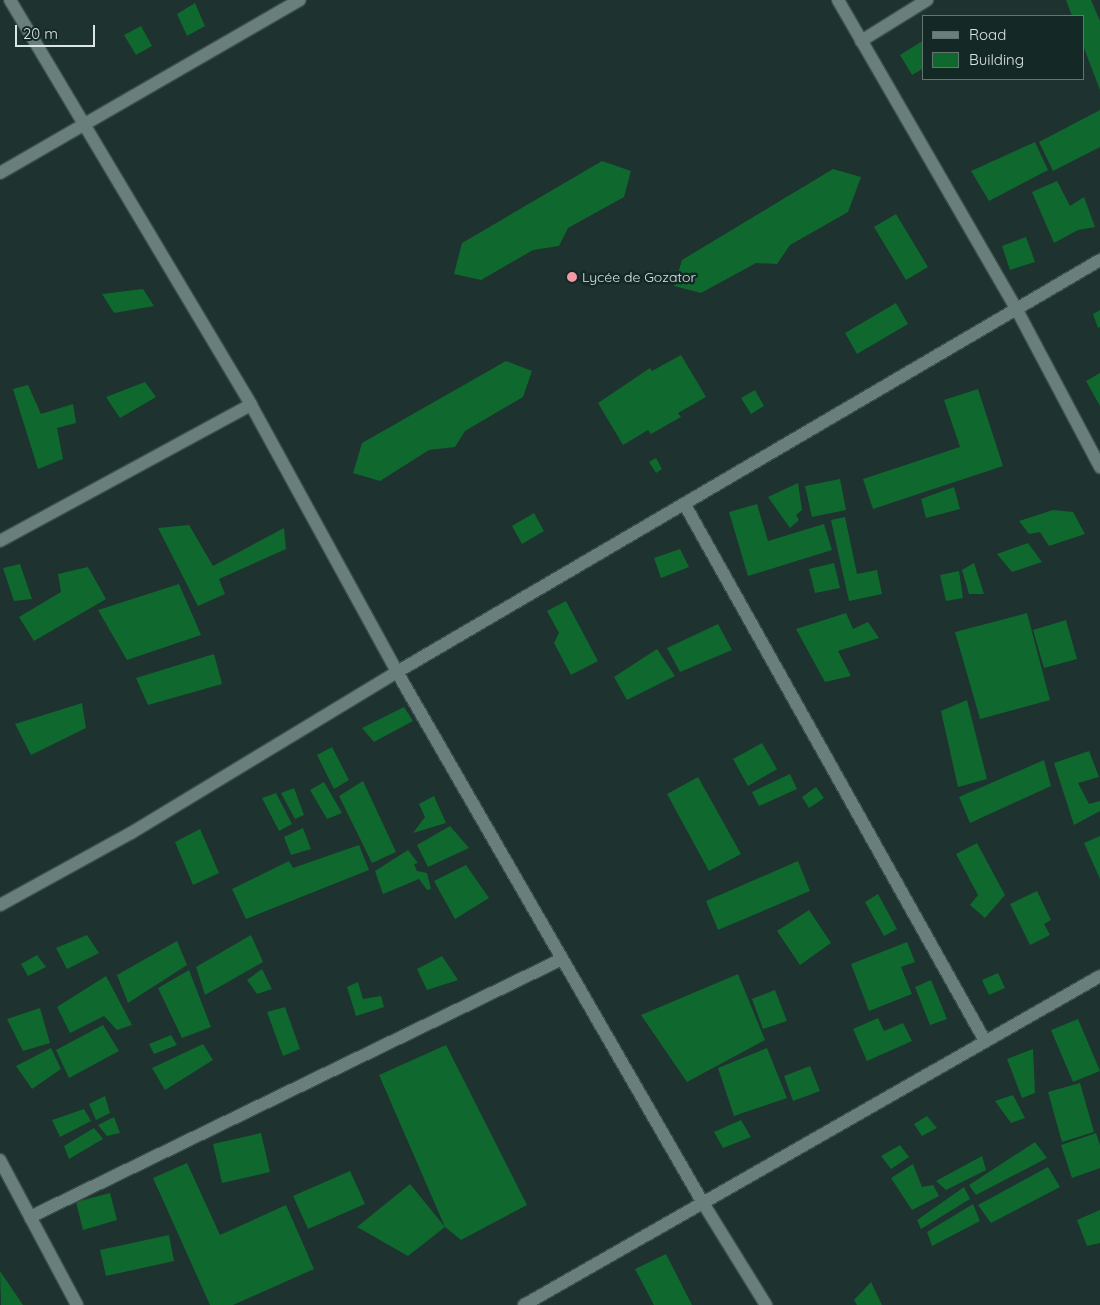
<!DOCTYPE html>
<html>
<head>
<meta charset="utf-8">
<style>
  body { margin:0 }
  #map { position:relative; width:1100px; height:1305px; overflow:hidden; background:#1e322f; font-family:Quicksand,sans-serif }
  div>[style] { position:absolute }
  .building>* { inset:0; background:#0f682e }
  .roads { filter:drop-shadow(1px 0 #3d4f4c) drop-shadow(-1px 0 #3d4f4c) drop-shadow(0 1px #3d4f4c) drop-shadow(0 -1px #3d4f4c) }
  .minor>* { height:12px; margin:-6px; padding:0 6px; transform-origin:6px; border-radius:6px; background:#697f7b }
  .dots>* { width:14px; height:14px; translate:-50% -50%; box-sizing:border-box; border:2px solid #142825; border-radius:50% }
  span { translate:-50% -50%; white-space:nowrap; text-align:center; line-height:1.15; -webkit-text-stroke:5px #142825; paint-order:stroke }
  .poi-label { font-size:14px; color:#dae6e3 }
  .left { translate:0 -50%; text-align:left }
  .legend { position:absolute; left:922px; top:15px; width:162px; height:65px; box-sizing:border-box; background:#142825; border:1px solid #637471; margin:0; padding:6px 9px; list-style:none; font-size:15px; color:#dae6e3 }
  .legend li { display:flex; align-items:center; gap:10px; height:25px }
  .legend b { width:25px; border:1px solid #637471 }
  .scale { position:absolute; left:15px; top:25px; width:80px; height:22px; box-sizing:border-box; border:2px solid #dae6e3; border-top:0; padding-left:6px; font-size:15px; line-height:18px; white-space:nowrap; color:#dae6e3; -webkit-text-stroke:4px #142825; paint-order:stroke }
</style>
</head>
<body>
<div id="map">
  <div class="building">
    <i style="clip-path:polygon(1066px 0,1091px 0,1100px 21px,1100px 90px,1084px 48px,1084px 16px,1072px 16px)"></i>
    <i style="clip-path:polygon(195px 3px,205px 26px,187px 36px,177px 14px)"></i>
    <i style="clip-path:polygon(141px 26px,152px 46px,136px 55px,124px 35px)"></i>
    <i style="clip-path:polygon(924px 40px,924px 68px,912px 75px,900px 55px)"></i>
    <i style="clip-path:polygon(1100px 110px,1100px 147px,1053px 171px,1039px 142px)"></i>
    <i style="clip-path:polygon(1035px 142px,1048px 170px,989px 201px,971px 171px)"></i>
    <i style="clip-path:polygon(602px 161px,631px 171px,624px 197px,568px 228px,559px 246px,533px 250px,481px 280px,454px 274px,462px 243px)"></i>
    <i style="clip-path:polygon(833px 169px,861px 177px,848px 212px,790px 245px,777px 264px,756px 263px,701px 293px,674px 286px,682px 260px)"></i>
    <i style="clip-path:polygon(1057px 181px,1070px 206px,1084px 197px,1095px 227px,1078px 230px,1054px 243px,1032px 192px)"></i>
    <i style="clip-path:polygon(896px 214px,928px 267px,906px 280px,874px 227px)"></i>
    <i style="clip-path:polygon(1026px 237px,1035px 262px,1010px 270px,1002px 246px)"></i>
    <i style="clip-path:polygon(143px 289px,154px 306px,114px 313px,102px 294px)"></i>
    <i style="clip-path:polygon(896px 303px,908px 324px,857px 354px,845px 333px)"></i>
    <i style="clip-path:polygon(1100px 310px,1100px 327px,1098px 328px,1093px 314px)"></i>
    <i style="clip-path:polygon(681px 355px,706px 397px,678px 413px,681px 417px,651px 434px,648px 430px,623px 445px,598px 403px,650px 368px,652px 371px)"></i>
    <i style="clip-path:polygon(506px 361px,532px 371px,523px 397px,465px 431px,455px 447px,429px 450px,380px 481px,353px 473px,362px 443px)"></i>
    <i style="clip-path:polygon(1100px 373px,1100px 406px,1086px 381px)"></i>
    <i style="clip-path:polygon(145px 382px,156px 397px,120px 418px,106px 397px)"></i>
    <i style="clip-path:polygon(28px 385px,41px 414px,73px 404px,76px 423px,57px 428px,63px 459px,38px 469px,13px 389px)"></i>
    <i style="clip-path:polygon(978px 389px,1003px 466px,873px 509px,863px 479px,960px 447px,944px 400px)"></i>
    <i style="clip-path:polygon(755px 390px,764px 406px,751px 414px,741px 398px)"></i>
    <i style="clip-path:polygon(656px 458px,662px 469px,656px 473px,649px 462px)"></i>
    <i style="clip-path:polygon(840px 479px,846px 510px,812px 517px,805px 486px)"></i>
    <i style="clip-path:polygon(798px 483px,802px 510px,796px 515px,799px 520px,790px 528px,768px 497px)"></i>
    <i style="clip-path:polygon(954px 487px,960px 509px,926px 518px,921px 499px)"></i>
    <i style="clip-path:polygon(757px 504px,768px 541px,824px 524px,832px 550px,748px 576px,729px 512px)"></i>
    <i style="clip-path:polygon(1053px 510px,1073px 512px,1085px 534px,1049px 546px,1040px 532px,1029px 534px,1019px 521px)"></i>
    <i style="clip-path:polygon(534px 513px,544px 531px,522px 544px,512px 526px)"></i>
    <i style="clip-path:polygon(845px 517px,857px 574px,877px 570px,882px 594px,849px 601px,831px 520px)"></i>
    <i style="clip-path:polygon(189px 525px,213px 566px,284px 528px,286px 549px,219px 579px,225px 594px,198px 606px,158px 528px)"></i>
    <i style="clip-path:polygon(1028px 543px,1042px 562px,1012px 572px,997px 554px)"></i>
    <i style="clip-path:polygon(680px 549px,689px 567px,661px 578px,654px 558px)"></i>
    <i style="clip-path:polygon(834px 563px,840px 588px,815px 593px,809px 569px)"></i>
    <i style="clip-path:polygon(974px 563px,984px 594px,969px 594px,962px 570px)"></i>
    <i style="clip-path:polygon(20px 564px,32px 599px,14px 601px,3px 568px)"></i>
    <i style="clip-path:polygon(88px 567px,106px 599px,34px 641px,19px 617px,61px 592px,58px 574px)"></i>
    <i style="clip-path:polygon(959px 571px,963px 598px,946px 601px,940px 575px)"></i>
    <i style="clip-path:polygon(179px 584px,201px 635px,127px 660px,98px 610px)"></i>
    <i style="clip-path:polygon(566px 601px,598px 661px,571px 675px,554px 643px,559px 633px,547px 611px)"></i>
    <i style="clip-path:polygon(846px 613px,853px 629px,868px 622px,879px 638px,838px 651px,851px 676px,825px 682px,796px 629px)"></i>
    <i style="clip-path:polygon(1027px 613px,1050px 700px,980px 719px,955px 632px)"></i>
    <i style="clip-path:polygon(1066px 620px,1077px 659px,1044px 668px,1033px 630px)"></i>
    <i style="clip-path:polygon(718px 624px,732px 650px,680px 672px,667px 648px)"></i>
    <i style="clip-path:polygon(657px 649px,675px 676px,627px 700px,614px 677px)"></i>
    <i style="clip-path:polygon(214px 654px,222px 684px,148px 705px,136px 678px)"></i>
    <i style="clip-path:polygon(967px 700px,987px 779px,958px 787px,941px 711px)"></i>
    <i style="clip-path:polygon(82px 703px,86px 728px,31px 755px,15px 724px)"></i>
    <i style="clip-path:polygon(404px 707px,413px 721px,374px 742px,362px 728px)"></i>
    <i style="clip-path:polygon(762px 743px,777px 769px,748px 786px,733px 759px)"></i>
    <i style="clip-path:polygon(332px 747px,349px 780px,334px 789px,317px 755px)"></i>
    <i style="clip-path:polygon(1089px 751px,1099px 777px,1078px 783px,1089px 804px,1100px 801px,1100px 811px,1074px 825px,1054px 763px)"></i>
    <i style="clip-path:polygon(1044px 760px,1051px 786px,970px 823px,959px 797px)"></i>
    <i style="clip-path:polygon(790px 774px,797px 789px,759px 806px,752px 792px)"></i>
    <i style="clip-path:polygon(698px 777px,741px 854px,709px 871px,667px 794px)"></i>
    <i style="clip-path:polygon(363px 781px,396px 852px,372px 863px,339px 796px)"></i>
    <i style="clip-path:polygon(324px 782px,342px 813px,327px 819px,310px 790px)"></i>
    <i style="clip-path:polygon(816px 787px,824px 798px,809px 808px,802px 797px)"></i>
    <i style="clip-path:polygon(294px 788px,304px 815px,295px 819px,281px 793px)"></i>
    <i style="clip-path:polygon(276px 793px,292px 824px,279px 831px,262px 798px)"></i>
    <i style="clip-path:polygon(434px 796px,446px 823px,413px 833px,425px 817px,419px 804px)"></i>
    <i style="clip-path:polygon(450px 826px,469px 848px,428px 867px,417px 845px)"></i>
    <i style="clip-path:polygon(303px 828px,311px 849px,291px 855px,284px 837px)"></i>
    <i style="clip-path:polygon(200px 829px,219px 873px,193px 885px,175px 842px)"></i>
    <i style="clip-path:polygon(1100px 836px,1100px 879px,1084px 843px)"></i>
    <i style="clip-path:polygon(977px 843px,1005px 895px,985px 918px,970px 905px,978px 895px,956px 854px)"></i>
    <i style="clip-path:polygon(359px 845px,369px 870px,246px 919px,232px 889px,289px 861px,293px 868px)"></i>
    <i style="clip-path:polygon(408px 850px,418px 863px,414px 864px,417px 871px,427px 873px,431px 889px,427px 890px,419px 879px,383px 894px,375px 871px)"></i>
    <i style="clip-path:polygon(798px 861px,810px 891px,718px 930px,706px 901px)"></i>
    <i style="clip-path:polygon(466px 865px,489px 898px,455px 919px,434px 881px)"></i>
    <i style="clip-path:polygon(1037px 891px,1051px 920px,1044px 924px,1050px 935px,1030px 945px,1010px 904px)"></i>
    <i style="clip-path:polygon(878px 894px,897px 929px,884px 936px,865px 902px)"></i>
    <i style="clip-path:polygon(809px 910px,831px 943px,800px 965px,777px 931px)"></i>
    <i style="clip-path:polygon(87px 935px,99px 953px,67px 969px,56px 948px)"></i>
    <i style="clip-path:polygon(251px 935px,263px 962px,205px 995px,196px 967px)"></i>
    <i style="clip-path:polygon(177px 941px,187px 965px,128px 1003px,117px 975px)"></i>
    <i style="clip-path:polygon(907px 942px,915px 962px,901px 967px,912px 994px,869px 1011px,851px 964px)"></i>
    <i style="clip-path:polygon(37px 955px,46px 967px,28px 976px,21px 964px)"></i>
    <i style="clip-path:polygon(442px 956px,458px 980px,427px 990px,417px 969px)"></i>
    <i style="clip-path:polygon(262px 969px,272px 989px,257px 994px,247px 980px)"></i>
    <i style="clip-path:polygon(189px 970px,211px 1027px,182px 1038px,158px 988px)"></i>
    <i style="clip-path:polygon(998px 973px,1005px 988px,989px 995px,982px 980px)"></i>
    <i style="clip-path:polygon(738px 974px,765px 1040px,687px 1082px,641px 1015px)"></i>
    <i style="clip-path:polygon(106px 976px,132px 1025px,117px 1030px,104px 1016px,70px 1033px,57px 1007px)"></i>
    <i style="clip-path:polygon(931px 980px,947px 1019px,930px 1025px,915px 987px)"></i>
    <i style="clip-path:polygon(358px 982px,363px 999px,381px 996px,384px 1007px,356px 1016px,347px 987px)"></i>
    <i style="clip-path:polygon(775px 990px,787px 1021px,763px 1029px,752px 999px)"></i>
    <i style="clip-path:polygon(285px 1007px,300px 1049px,283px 1056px,267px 1012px)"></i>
    <i style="clip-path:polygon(40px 1008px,50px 1043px,23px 1051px,7px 1019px)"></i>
    <i style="clip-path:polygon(878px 1018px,884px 1031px,903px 1023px,912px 1041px,867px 1061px,853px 1029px)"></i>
    <i style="clip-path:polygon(1078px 1019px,1100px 1071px,1073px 1082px,1051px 1030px)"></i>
    <i style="clip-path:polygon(103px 1025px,119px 1051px,69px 1078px,56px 1050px)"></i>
    <i style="clip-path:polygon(171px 1035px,177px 1045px,154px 1054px,149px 1044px)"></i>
    <i style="clip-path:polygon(203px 1044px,213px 1060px,165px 1090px,152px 1068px)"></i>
    <i style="clip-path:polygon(446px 1045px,527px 1205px,461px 1240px,445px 1227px,379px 1075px)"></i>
    <i style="clip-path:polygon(51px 1048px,61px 1069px,32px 1089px,16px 1066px)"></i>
    <i style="clip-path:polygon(767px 1048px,787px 1098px,734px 1116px,718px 1068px)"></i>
    <i style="clip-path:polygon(1033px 1049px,1035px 1093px,1022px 1098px,1007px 1059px)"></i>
    <i style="clip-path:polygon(810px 1066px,820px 1091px,793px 1101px,784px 1076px)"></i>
    <i style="clip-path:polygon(1080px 1083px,1094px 1132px,1062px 1142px,1048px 1092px)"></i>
    <i style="clip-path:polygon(1013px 1095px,1025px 1118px,1011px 1123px,995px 1101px)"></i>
    <i style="clip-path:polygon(105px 1096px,110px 1113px,96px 1120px,89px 1104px)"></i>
    <i style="clip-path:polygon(84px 1109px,91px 1121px,60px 1137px,52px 1120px)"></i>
    <i style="clip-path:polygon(927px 1116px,937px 1128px,922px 1136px,914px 1124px)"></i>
    <i style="clip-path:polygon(114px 1117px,120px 1133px,107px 1136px,98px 1125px)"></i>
    <i style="clip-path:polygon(741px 1120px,751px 1137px,723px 1148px,714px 1132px)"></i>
    <i style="clip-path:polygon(94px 1128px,103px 1139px,69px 1159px,64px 1146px)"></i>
    <i style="clip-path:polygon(261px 1133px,270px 1172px,222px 1183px,213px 1144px)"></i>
    <i style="clip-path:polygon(1096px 1133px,1100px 1145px,1100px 1168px,1072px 1178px,1061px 1145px)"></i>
    <i style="clip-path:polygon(1035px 1142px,1047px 1158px,976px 1195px,969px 1185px)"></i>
    <i style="clip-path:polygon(900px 1145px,909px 1157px,891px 1169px,881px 1156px)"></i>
    <i style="clip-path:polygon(982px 1156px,986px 1170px,946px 1190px,936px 1181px)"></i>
    <i style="clip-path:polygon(187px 1163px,220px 1235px,286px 1205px,314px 1269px,233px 1305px,210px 1305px,153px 1178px)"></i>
    <i style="clip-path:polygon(913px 1164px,922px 1187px,933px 1185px,939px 1196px,912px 1210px,891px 1178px)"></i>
    <i style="clip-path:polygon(1048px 1167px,1060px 1187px,991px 1223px,978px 1205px)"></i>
    <i style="clip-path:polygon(350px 1171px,365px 1204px,308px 1229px,293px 1196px)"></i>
    <i style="clip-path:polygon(410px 1184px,445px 1227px,408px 1256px,357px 1227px)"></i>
    <i style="clip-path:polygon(964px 1187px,970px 1199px,921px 1229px,917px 1220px)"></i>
    <i style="clip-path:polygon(110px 1193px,117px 1220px,83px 1230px,76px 1202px)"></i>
    <i style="clip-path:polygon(973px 1204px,980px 1221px,932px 1246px,927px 1232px)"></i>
    <i style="clip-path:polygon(1100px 1210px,1100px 1243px,1087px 1246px,1077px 1220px)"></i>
    <i style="clip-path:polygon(169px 1235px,174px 1261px,106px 1276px,100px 1250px)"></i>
    <i style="clip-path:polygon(666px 1254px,692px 1305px,654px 1305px,635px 1269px)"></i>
    <i style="clip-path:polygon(0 1271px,23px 1305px,1px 1305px)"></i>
    <i style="clip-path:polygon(871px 1282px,882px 1305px,857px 1305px,854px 1300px)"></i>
  </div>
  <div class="roads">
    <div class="minor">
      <i style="left:10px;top:0;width:471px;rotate:59.2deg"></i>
      <i style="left:251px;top:405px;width:304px;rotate:61.3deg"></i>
      <i style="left:397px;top:672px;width:613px;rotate:60.05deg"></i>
      <i style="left:703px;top:1203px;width:120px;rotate:58.3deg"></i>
      <i style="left:838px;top:0;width:358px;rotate:60deg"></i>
      <i style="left:1017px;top:310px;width:178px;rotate:62.1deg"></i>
      <i style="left:861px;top:41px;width:78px;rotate:-31.8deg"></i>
      <i style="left:0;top:173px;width:346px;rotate:-30deg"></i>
      <i style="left:685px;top:505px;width:614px;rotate:60.76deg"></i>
      <i style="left:0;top:541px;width:285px;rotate:-28.5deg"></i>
      <i style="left:0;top:905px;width:149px;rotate:-28.8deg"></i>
      <i style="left:131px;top:833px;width:311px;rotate:-31.2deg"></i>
      <i style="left:397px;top:672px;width:815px;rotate:-30.37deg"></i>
      <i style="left:0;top:1160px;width:164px;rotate:62deg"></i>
      <i style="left:30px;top:1217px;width:591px;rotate:-25.87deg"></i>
      <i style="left:524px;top:1305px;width:663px;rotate:-29.73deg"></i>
    </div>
  </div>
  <div class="dots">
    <i style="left:572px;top:277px;background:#f49aa5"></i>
  </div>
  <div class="poi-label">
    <span class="left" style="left:582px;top:277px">Lycée de Gozator</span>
  </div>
  <ul class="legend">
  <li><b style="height:6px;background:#697f7b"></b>Road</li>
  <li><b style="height:14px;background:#0f682e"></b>Building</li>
  </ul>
  <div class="scale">20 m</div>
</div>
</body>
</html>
